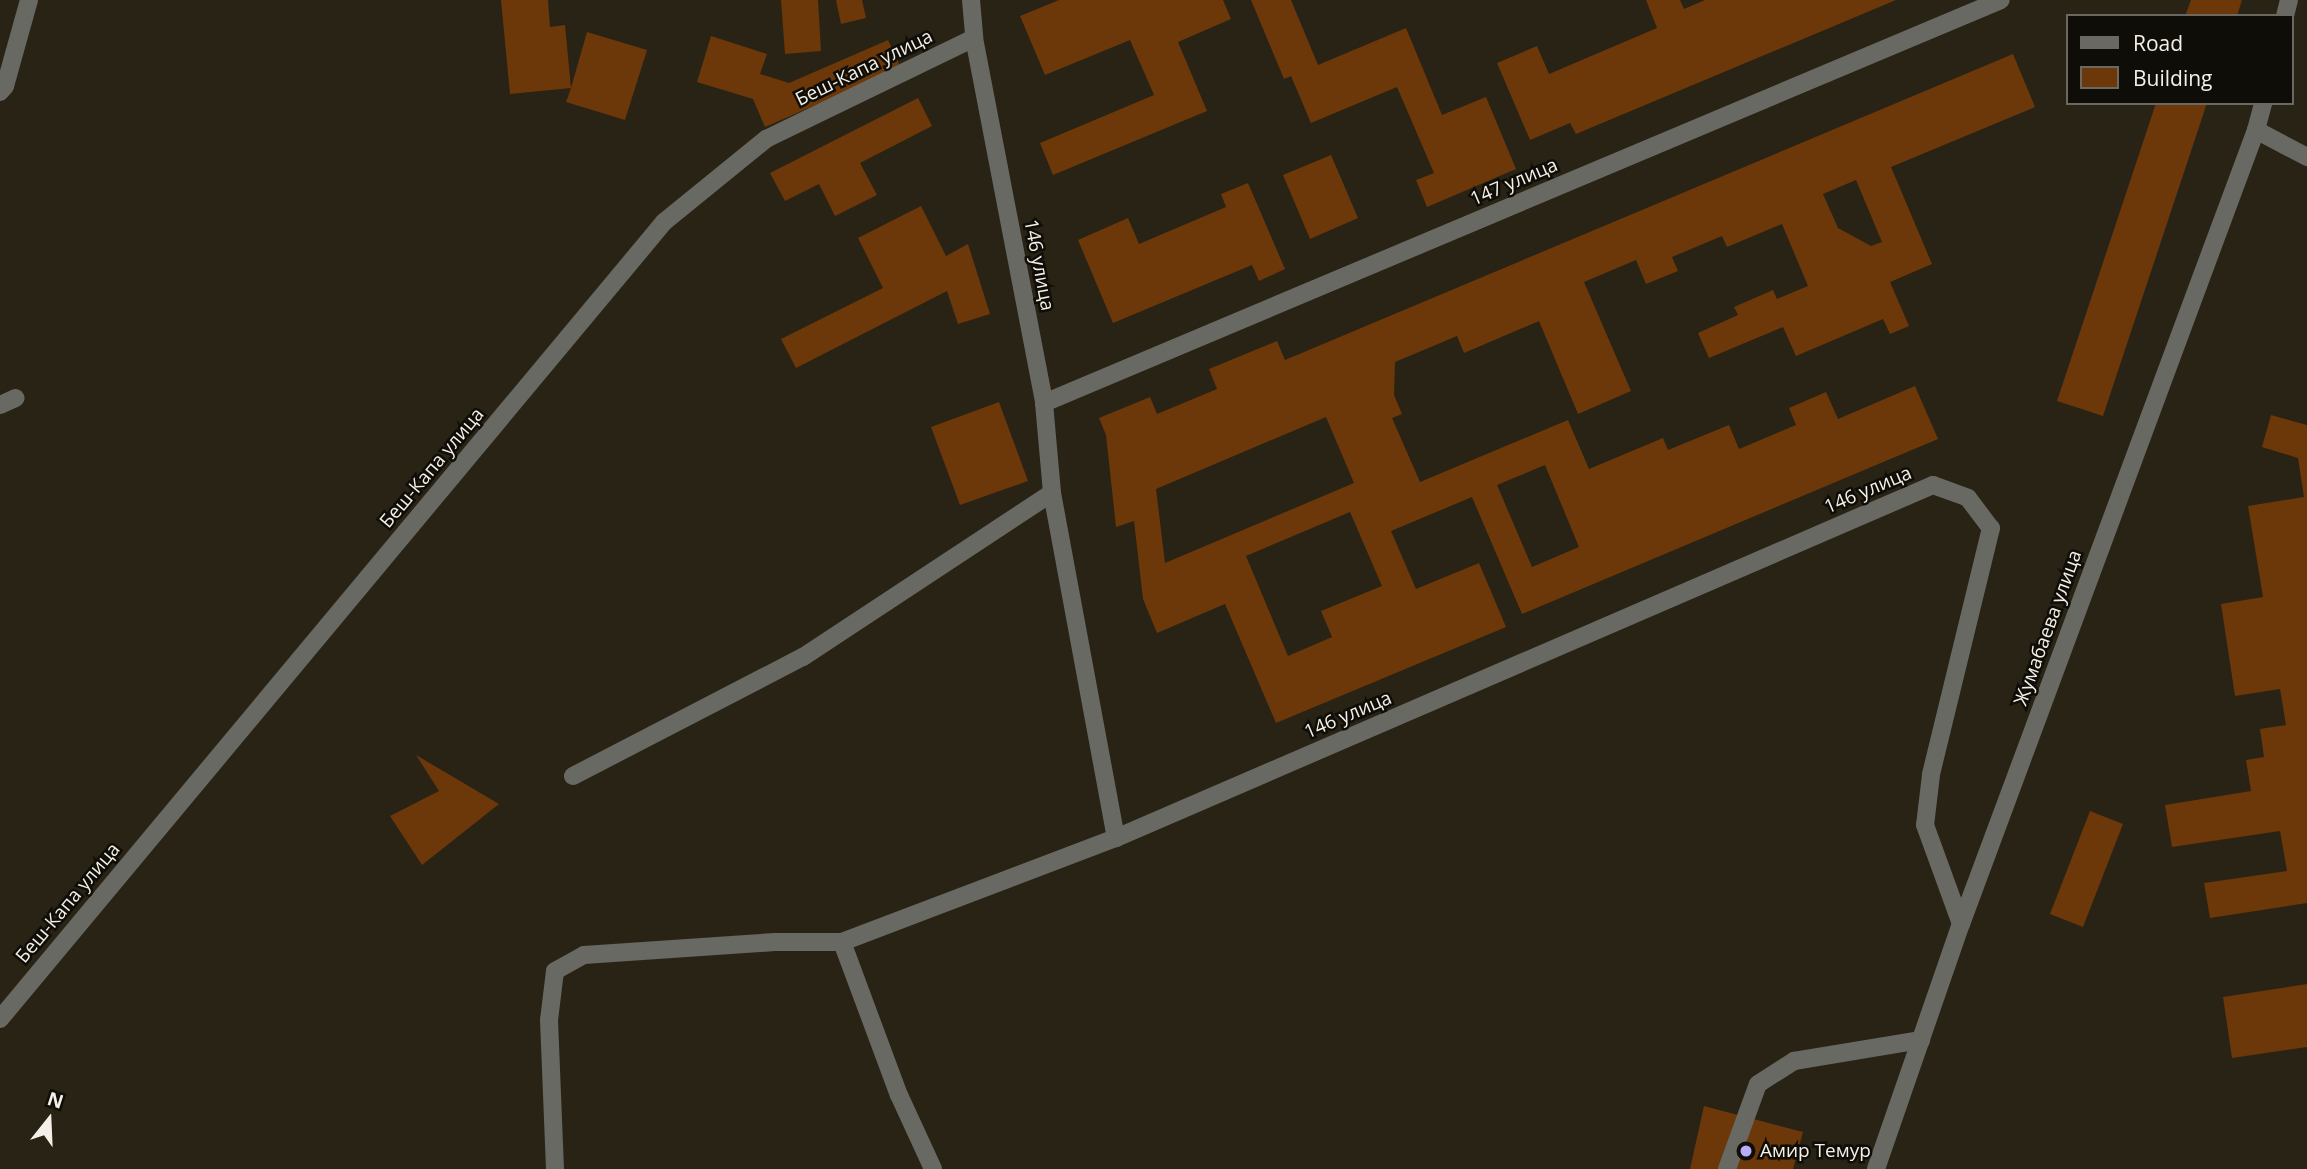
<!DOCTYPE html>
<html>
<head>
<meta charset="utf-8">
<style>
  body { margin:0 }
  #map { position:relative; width:2307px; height:1169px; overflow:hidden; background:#292315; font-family:"Open Sans",sans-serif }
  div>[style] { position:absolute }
  .building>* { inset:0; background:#6c3709 }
  .service>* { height:18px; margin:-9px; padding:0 9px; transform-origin:9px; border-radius:9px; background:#686962 }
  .minor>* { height:18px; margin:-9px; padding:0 9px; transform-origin:9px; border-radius:9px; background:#686962 }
  .tertiary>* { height:18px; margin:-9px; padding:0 9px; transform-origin:9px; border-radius:9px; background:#686962 }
  .dots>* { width:19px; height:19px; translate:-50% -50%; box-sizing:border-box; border:4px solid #0f0d07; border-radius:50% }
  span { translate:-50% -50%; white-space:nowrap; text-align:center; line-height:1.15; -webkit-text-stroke:5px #0f0d07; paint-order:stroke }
  .street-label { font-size:19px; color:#f4f0e7 }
  .poi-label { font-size:19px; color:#f4f0e7 }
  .left { translate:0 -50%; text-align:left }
  .legend { position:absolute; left:2066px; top:14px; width:228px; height:91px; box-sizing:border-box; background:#0f0d07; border:2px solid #6b6861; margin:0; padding:9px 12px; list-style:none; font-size:21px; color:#f4f0e7 }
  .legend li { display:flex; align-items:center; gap:14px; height:35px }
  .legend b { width:35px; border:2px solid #6b6861 }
  .north { position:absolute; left:14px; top:1085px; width:70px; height:70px; -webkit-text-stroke:5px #0f0d07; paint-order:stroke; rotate:18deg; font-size:19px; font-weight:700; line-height:28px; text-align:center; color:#f4f0e7 }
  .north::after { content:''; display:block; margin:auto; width:24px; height:32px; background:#f4f0e7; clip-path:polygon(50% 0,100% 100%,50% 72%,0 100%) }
</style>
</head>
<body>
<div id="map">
  <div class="building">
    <i style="clip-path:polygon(501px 0,548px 0,550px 27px,565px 25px,571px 88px,587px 32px,647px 50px,625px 120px,566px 102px,571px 88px,510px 94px)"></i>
    <i style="clip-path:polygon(781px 0,818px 0,821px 51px,785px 54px)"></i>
    <i style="clip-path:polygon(836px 0,862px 0,866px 18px,841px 24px)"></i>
    <i style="clip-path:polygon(1059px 0,1223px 0,1231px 19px,1178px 42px,1207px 111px,1053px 175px,1040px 143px,1154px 95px,1130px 40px,1045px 75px,1020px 16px)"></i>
    <i style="clip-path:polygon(1251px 0,1291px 0,1318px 65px,1406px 28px,1442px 115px,1486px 97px,1516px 169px,1427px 207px,1416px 180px,1434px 173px,1397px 87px,1311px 123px,1291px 76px,1284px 79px)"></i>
    <i style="clip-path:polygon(1646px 0,1680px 0,1684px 9px,1705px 0,1896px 0,1576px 134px,1570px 123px,1530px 140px,1497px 63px,1537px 46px,1549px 74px,1657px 28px)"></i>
    <i style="clip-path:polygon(2191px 0,2242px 0,2237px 16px,2185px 16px)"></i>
    <i style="clip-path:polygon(711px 36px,767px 54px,760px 74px,789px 83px,888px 40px,901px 68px,765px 127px,753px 99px,697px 82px)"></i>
    <i style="clip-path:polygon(evenodd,2013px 54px,2035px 107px,1891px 167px,1932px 264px,1890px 282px,1909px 326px,1890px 334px,1883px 319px,1796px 356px,1783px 327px,1709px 358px,1698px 333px,1738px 315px,1734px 307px,1773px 290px,1777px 299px,1808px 286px,1782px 224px,1727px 247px,1722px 236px,1672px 257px,1678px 271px,1646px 284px,1636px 260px,1584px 282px,1631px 391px,1578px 414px,1539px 321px,1464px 353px,1457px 336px,1395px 362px,1394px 395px,1402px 414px,1392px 418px,1420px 482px,1568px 420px,1589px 469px,1663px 438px,1668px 450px,1729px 425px,1739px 449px,1796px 425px,1789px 408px,1826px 392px,1838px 419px,1915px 386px,1938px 439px,1522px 614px,1472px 497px,1391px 531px,1416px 589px,1479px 563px,1506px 627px,1276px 723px,1225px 604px,1157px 633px,1143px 599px,1134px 521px,1116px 527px,1106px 435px,1099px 418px,1150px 397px,1157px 414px,1217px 389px,1209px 369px,1277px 341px,1285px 360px,2013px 54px,1856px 180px,1882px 242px,1871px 246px,1838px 228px,1823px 194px,1856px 180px,2013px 54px,1326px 417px,1354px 483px,1165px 563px,1156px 489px,1326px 417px,2013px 54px,1545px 465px,1579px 547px,1532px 567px,1497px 485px,1545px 465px,2013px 54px,1350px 512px,1382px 586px,1321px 611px,1332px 637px,1288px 656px,1246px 556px,1350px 512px)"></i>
    <i style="clip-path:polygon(918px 98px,932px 126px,860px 163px,877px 195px,835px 216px,819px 184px,785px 201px,770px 173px)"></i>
    <i style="clip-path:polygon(2156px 103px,2207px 103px,2103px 416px,2057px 401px)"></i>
    <i style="clip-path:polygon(1331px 155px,1358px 218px,1310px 239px,1283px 175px)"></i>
    <i style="clip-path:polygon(1248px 183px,1285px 269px,1259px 281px,1252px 265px,1113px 323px,1078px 240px,1128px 218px,1139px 244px,1226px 207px,1221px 194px)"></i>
    <i style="clip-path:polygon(921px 206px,946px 256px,968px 244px,990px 314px,958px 324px,947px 291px,796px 368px,781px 339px,883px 288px,858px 238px)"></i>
    <i style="clip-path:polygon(999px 402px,1028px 481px,960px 505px,931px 427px)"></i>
    <i style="clip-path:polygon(2271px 415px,2307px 425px,2307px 903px,2210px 918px,2204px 883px,2287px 871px,2280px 831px,2172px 847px,2165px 805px,2251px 791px,2246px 760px,2264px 757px,2260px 729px,2286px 725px,2280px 689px,2235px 696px,2221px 604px,2263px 597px,2248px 506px,2304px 497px,2298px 458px,2262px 447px)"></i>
    <i style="clip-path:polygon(416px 755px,499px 804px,422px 865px,390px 816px,439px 791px)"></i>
    <i style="clip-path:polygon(2090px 811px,2123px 824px,2083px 927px,2050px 914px)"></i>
    <i style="clip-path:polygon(2307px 984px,2307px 1047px,2232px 1058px,2223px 997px)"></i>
    <i style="clip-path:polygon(1704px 1106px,1803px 1132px,1793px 1169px,1690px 1169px)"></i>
  </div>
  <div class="service">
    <i style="left:1727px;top:1169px;width:90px;rotate:-70deg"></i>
    <i style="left:1758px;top:1084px;width:43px;rotate:-32.6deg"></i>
    <i style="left:1794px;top:1061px;width:129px;rotate:-9.4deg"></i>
  </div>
  <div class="minor">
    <i style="left:971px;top:0;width:38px;rotate:85deg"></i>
    <i style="left:974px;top:38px;width:372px;rotate:79.1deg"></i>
    <i style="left:1044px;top:403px;width:90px;rotate:84.9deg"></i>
    <i style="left:1052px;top:493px;width:351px;rotate:79.5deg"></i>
    <i style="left:1116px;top:838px;width:890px;rotate:-23.37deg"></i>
    <i style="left:1933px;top:485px;width:37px;rotate:20deg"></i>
    <i style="left:1968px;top:498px;width:38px;rotate:53deg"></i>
    <i style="left:1991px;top:528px;width:254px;rotate:103.7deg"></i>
    <i style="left:1931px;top:775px;width:50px;rotate:96.8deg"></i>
    <i style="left:1925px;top:825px;width:105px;rotate:70deg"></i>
    <i style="left:0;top:92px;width:8px;rotate:-50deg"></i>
    <i style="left:5px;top:86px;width:89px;rotate:-74.4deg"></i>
    <i style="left:2256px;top:130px;width:58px;rotate:27.9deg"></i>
    <i style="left:1044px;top:403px;width:1038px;rotate:-22.84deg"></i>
    <i style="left:0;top:405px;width:17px;rotate:-24deg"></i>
    <i style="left:573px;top:776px;width:259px;rotate:-27.4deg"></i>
    <i style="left:803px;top:657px;width:298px;rotate:-33.4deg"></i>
    <i style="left:842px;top:942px;width:163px;rotate:69.6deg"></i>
    <i style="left:899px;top:1095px;width:81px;rotate:65.3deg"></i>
    <i style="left:0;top:1019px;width:1037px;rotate:-50.2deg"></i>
    <i style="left:664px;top:222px;width:132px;rotate:-39.1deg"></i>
    <i style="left:766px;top:139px;width:231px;rotate:-25.9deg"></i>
    <i style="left:555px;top:1169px;width:149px;rotate:-92.3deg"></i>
    <i style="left:549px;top:1020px;width:49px;rotate:-83deg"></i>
    <i style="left:555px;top:971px;width:33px;rotate:-29deg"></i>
    <i style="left:584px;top:955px;width:191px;rotate:-3.9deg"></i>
    <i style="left:775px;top:942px;width:67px"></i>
    <i style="left:842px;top:942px;width:293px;rotate:-20.8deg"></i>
  </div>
  <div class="tertiary">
    <i style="left:2285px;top:16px;width:16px;rotate:-76deg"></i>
    <i style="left:1876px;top:1169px;width:259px;rotate:-70.9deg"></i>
    <i style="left:1961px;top:924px;width:847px;rotate:-69.62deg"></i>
    <i style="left:2256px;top:130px;width:28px;rotate:-75deg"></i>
  </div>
  <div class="dots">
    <i style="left:1746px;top:1151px;background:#b8abf7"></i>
  </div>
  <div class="street-label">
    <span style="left:864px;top:68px;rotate:-26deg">Беш-Капа улица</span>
    <span style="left:1514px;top:182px;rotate:-23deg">147 улица</span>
    <span style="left:1039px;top:265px;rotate:79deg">146 улица</span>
    <span style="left:432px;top:468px;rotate:-50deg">Беш-Капа улица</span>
    <span style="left:1868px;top:490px;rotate:-23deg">146 улица</span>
    <span style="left:2048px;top:628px;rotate:-70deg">Жумабаева улица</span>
    <span style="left:1348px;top:715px;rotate:-23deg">146 улица</span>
    <span style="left:68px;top:903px;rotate:-50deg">Беш-Капа улица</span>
  </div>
  <div class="poi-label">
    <span class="left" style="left:1760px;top:1151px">Амир Темур</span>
  </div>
  <ul class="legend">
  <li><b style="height:9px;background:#686962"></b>Road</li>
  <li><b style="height:19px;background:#6c3709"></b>Building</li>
  </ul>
  <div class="north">N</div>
</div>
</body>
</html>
